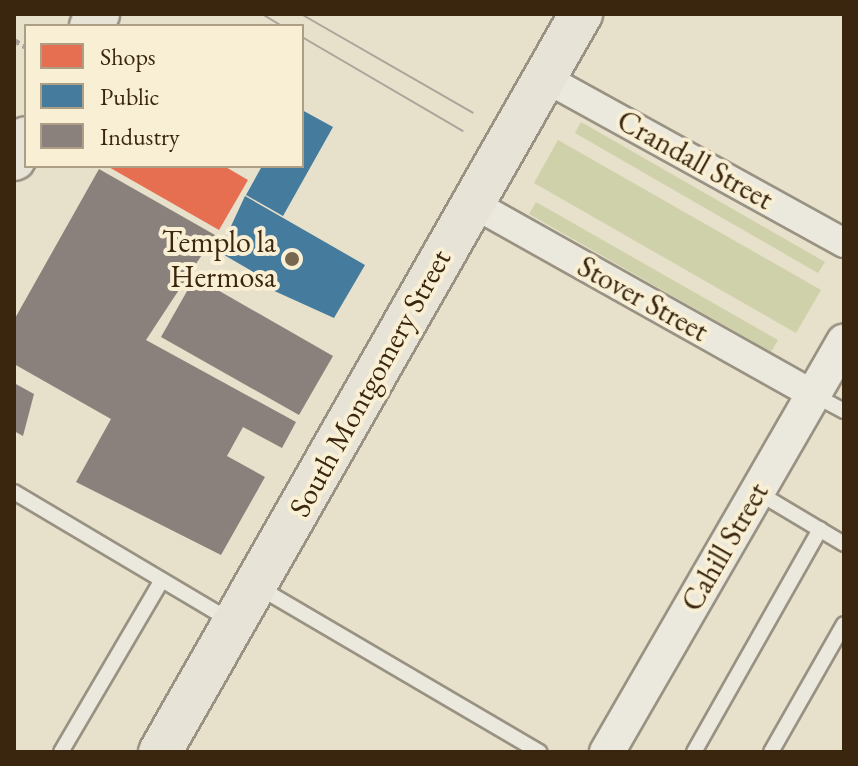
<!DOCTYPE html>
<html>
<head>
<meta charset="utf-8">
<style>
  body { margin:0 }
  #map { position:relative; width:858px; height:766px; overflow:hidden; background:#e7e0ca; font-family:"EB Garamond",serif }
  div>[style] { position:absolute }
  .green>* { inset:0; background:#cfd1aa }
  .shops>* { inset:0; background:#e76f51 }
  .public>* { inset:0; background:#457b9d }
  .industry>* { inset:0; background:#8a817c }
  .path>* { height:5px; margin-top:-2.5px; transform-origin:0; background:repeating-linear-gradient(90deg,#aaa59a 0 6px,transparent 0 10px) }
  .roads { filter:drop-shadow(2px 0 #999283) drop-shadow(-2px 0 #999283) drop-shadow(0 2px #999283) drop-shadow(0 -2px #999283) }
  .service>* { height:14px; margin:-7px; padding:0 7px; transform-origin:7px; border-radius:7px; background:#ebe8dd }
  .minor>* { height:28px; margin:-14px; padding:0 14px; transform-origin:14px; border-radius:14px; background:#ebe8dd }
  .tertiary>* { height:34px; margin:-17px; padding:0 17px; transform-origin:17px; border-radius:17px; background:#ebe8dd }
  .primary>* { height:42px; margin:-21px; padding:0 21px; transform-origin:21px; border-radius:21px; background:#e8e3d7 }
  .tram>* { height:2px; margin:-1px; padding:0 1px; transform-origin:1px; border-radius:1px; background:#aaa59a }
  .dots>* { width:22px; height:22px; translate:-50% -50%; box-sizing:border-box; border:4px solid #f8efd4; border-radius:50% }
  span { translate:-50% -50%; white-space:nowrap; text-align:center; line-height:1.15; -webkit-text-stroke:8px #f8efd4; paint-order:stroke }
  .street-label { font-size:30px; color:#3a260e }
  .poi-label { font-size:30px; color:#3a260e }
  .right { translate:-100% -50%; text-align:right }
  .frame { position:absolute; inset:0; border:16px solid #3a260e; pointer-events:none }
  .legend { position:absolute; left:24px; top:24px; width:280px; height:144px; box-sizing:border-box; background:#f8efd4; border:2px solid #ac9f85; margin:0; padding:10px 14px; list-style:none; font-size:24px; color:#3a260e }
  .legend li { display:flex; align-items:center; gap:16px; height:40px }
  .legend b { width:40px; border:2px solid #ac9f85 }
</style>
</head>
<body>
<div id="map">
  <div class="green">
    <i style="clip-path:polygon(581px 122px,825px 262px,818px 273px,575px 133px)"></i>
    <i style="clip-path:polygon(558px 140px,821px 290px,796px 333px,534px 183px)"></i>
    <i style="clip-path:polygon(536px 202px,778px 340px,771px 352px,529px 214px)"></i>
  </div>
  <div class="shops">
    <i style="clip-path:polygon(107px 166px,224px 166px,248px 180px,219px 230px)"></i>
  </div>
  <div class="public">
    <i style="clip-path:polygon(302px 110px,333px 127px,283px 216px,246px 195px,262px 166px,302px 166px)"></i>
    <i style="clip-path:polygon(245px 196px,365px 265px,334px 318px,259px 284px,250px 270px,219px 252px)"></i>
  </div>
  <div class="industry">
    <i style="clip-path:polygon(99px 169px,215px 235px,146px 340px,296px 422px,282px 448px,243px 427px,227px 456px,265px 477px,221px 555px,76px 482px,111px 419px,14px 364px,14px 320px)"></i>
    <i style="clip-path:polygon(195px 277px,333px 356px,299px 415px,161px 337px)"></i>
    <i style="clip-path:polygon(14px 383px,34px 394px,23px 436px,14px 431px)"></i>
  </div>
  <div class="path">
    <i style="left:14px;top:40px;width:14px;rotate:30deg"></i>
  </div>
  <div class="roads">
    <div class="service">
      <i style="left:814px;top:395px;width:34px;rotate:28deg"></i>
      <i style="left:14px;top:492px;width:252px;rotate:30.7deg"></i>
      <i style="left:757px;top:492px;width:101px;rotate:30.9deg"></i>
      <i style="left:260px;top:588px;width:324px;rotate:30.4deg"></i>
      <i style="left:61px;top:752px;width:199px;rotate:-59.6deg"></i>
      <i style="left:694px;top:752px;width:256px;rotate:-60.5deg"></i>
      <i style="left:771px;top:752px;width:147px;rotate:-60.3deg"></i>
    </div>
    <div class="minor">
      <i style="left:545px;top:78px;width:342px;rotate:28.9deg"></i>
      <i style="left:472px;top:203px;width:392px;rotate:29.3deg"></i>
    </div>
    <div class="tertiary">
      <i style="left:607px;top:752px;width:474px;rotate:-60deg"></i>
    </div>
    <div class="primary">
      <i style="left:91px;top:26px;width:14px;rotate:-60deg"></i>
      <i style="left:14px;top:159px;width:24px;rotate:-60deg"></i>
      <i style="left:160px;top:752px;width:850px;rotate:-60.3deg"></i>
    </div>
  </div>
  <div class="tram">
    <i style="left:262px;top:14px;width:23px;rotate:31deg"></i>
    <i style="left:301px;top:14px;width:198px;rotate:29.9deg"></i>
    <i style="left:302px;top:37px;width:186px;rotate:30.3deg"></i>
  </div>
  <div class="dots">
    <i style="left:292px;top:259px;background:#776750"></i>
  </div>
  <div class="street-label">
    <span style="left:695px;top:160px;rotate:29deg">Crandall Street</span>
    <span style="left:643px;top:299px;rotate:29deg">Stover Street</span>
    <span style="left:370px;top:383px;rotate:-61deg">South Montgomery Street</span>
    <span style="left:725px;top:547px;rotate:-60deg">Cahill Street</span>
  </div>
  <div class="poi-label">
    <span class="right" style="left:276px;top:259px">Templo la<br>Hermosa</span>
  </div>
  <div class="frame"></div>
  <ul class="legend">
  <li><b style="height:22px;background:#e76f51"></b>Shops</li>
  <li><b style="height:22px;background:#457b9d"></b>Public</li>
  <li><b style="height:22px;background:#8a817c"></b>Industry</li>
  </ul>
</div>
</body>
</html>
